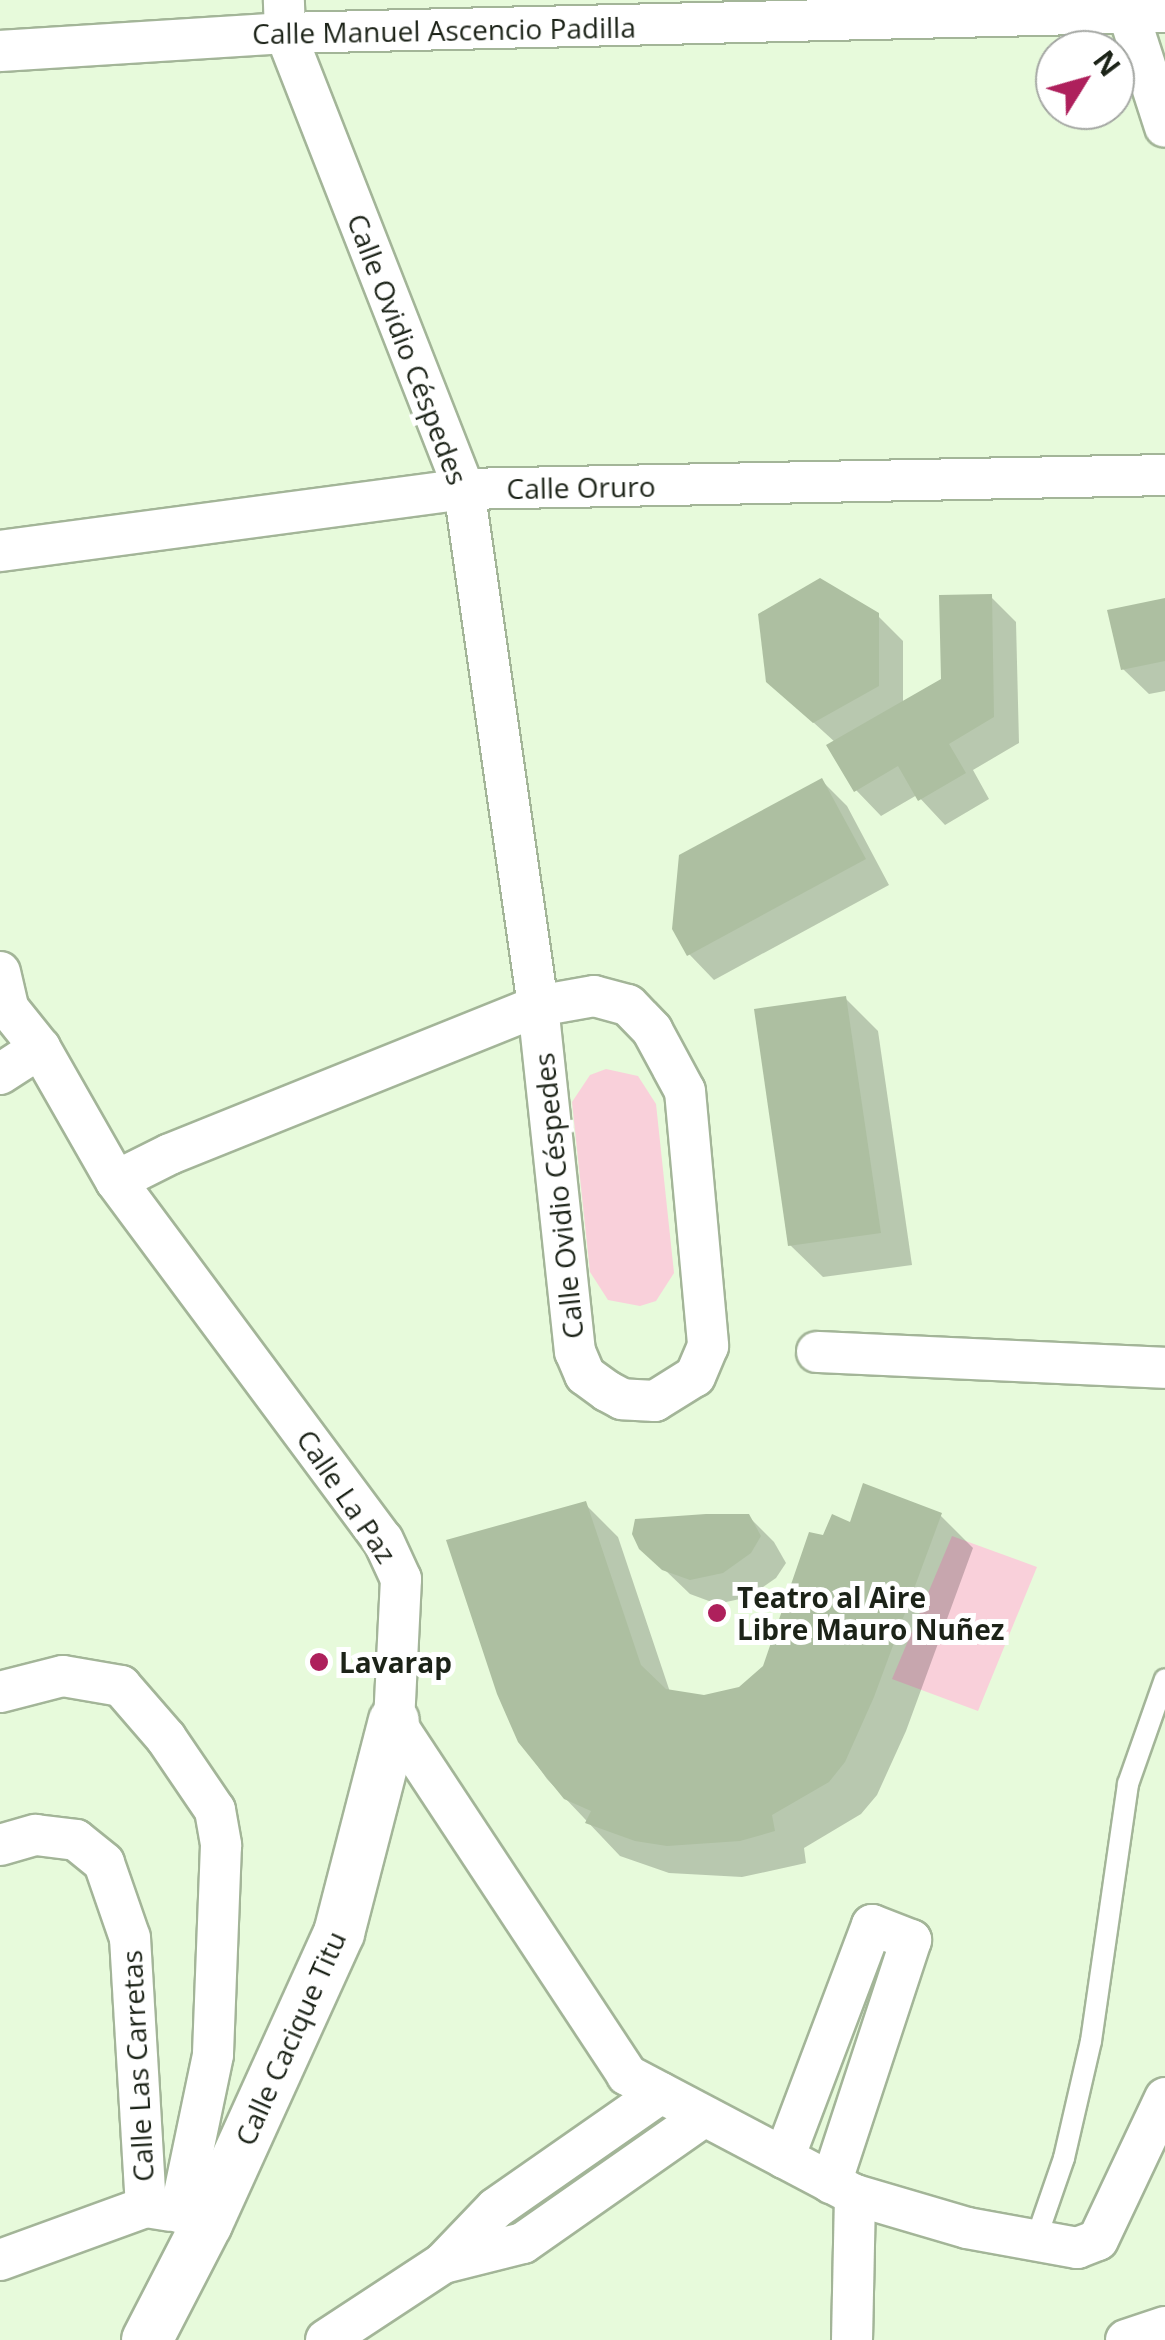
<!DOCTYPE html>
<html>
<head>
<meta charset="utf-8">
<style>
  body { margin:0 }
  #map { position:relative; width:1165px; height:2340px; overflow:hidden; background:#e7fadb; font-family:"Open Sans",sans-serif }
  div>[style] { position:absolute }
  .green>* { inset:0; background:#f9d0da }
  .shadow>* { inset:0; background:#0003 }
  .building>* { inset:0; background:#adbfa1 }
  .roads { filter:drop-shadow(2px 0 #a3b598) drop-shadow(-2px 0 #a3b598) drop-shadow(0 2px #a3b598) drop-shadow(0 -2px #a3b598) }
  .service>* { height:20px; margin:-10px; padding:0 10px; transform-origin:10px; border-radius:10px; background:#fff }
  .minor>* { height:40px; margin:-20px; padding:0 20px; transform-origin:20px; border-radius:20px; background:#fff }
  .tertiary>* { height:50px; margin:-25px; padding:0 25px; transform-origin:25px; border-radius:25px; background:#fff }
  .dots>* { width:28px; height:28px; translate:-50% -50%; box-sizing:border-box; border:5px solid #fff; border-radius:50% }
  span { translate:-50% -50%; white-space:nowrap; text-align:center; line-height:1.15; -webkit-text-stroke:10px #fff; paint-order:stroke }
  .street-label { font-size:28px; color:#1c2318 }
  .poi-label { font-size:28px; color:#1c2318; font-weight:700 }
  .left { translate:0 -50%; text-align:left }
  .north { position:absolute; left:1035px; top:30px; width:100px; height:100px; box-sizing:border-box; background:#fff; border:2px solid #a4a7a3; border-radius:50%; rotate:53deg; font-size:28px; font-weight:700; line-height:40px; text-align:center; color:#1c2318 }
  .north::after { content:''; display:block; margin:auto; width:35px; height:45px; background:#ae205c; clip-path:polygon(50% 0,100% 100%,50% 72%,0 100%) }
</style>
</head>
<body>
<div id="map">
  <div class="green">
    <i style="clip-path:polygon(606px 1069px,638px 1076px,656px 1104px,674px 1273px,656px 1301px,640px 1306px,608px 1300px,590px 1272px,572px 1102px,590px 1075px)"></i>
    <i style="clip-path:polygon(952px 1536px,1037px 1567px,978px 1711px,892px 1679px)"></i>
  </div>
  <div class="shadow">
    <i style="clip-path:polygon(991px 597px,1016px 622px,1019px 743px,973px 770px,989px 799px,945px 825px,917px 795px,881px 816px,856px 790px,836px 743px,768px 681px,877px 615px,903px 641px,903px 704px,943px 680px)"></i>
    <i style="clip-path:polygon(1165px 600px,1165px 691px,1149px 694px,1123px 669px)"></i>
    <i style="clip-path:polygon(822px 781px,847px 806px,889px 885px,714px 980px,689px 954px)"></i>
    <i style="clip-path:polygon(845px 998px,878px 1031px,912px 1265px,823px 1277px,790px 1245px)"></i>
    <i style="clip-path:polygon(585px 1504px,618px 1537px,670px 1692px,704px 1698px,740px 1689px,765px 1667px,825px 1538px,851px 1525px,940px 1515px,973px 1548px,906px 1731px,877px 1795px,861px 1814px,804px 1848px,806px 1863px,742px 1877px,669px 1873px,620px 1856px,547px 1779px,520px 1741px)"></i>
    <i style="clip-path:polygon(748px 1516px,774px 1542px,786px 1563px,776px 1578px,749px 1597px,717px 1604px,690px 1594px,641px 1547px)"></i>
  </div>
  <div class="building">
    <i style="clip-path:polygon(820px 578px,879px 613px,879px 686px,813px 723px,766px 682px,758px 614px)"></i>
    <i style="clip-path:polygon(992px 594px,994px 717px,949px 744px,966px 773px,918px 801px,898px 766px,854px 792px,826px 745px,941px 679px,939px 595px)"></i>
    <i style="clip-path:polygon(1165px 598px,1165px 661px,1121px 670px,1107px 610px)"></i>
    <i style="clip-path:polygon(822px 778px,866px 859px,687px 956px,672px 929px,679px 855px)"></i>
    <i style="clip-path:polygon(846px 996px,881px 1233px,788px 1246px,754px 1009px)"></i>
    <i style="clip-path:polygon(863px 1483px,942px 1513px,874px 1697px,845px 1762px,829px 1782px,772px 1815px,775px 1831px,740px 1841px,667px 1846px,635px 1841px,585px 1823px,591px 1811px,564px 1799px,518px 1742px,497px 1694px,446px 1540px,586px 1501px,641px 1665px,666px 1689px,704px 1695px,739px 1687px,763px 1666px,809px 1532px,823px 1535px,832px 1514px,850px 1522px)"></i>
    <i style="clip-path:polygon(706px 1514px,749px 1514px,761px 1536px,751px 1553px,723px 1573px,690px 1580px,662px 1570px,639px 1549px,632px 1534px,635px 1519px)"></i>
  </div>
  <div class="roads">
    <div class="service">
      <i style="left:1036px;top:2239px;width:86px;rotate:-70.9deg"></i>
      <i style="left:1064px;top:2158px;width:120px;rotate:-77deg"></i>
      <i style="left:1091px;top:2041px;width:260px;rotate:-81.8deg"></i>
      <i style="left:1128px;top:1784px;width:111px;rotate:-70.6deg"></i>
    </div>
    <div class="minor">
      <i style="left:1124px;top:0;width:133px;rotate:72.1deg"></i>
      <i style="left:0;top:51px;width:286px;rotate:-3.6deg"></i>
      <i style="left:285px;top:33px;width:880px;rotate:-1.37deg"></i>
      <i style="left:0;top:551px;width:468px;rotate:-7.6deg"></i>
      <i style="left:464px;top:489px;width:701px;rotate:-1.14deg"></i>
      <i style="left:0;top:972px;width:37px;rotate:77deg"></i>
      <i style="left:8px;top:1008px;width:51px;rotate:51.3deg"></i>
      <i style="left:40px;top:1048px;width:153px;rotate:60.3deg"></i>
      <i style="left:116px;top:1181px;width:447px;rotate:53.4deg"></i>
      <i style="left:383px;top:1540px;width:43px;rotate:65.2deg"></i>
      <i style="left:401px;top:1579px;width:142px;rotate:92.8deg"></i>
      <i style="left:394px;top:1721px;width:424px;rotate:56.6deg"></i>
      <i style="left:627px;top:2075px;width:258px;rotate:27.8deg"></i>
      <i style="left:855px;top:2195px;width:117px;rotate:16.4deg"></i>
      <i style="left:967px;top:2228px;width:112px;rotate:10.3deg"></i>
      <i style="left:1077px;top:2248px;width:22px;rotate:-21deg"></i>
      <i style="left:1098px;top:2240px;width:157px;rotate:-64.7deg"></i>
      <i style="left:0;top:1074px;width:48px;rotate:-33deg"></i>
      <i style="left:116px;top:1181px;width:60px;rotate:-26.6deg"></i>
      <i style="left:170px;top:1154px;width:397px;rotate:-21.9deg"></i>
      <i style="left:538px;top:1006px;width:57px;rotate:-10.1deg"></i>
      <i style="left:594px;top:996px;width:35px;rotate:15deg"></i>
      <i style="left:628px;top:1005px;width:35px;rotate:46deg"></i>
      <i style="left:652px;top:1030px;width:69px;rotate:61.6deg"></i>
      <i style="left:685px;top:1091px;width:256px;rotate:84.8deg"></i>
      <i style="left:708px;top:1346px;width:33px;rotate:113deg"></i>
      <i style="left:695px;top:1376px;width:47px;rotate:148deg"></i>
      <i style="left:655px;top:1401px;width:33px;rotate:-177deg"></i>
      <i style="left:622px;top:1399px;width:17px;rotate:-152deg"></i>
      <i style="left:607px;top:1391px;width:27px;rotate:-144deg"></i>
      <i style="left:585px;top:1375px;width:25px;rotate:-113deg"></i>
      <i style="left:575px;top:1352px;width:348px;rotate:-96.1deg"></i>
      <i style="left:538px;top:1006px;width:522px;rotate:-98.15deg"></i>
      <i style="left:464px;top:489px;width:490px;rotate:-111.4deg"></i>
      <i style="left:285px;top:33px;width:33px;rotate:-92deg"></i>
      <i style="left:817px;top:1352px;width:348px;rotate:2.6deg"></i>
      <i style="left:0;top:1692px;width:65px;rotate:-14.3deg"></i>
      <i style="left:63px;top:1676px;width:59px;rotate:9.8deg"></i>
      <i style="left:121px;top:1686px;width:69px;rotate:49.1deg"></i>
      <i style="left:166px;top:1738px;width:87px;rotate:55.8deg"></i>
      <i style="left:215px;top:1810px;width:36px;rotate:80deg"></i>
      <i style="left:221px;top:1845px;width:210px;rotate:92.2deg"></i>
      <i style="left:213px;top:2055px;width:161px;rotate:101.8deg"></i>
      <i style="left:0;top:1845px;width:37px;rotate:-16deg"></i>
      <i style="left:36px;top:1835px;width:40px;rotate:7.1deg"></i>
      <i style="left:76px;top:1840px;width:36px;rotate:39deg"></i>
      <i style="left:104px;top:1863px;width:79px;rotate:70.9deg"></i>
      <i style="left:130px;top:1938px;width:269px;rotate:86.6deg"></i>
      <i style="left:784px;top:2158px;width:249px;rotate:-69.3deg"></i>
      <i style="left:872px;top:1925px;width:42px;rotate:21deg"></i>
      <i style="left:911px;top:1940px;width:256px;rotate:108.2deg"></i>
      <i style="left:0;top:2260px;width:155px;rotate:-20deg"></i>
      <i style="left:146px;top:2207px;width:24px;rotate:9deg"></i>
      <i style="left:443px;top:2263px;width:82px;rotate:-14deg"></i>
      <i style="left:523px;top:2243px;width:220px;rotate:-35deg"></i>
      <i style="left:326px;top:2340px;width:140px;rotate:-33.3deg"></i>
      <i style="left:443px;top:2263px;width:76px;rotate:-46.1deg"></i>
      <i style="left:496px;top:2208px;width:201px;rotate:-34.9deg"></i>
      <i style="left:852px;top:2340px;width:145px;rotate:-88.8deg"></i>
      <i style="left:1126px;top:2340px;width:41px;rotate:-18.4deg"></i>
    </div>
    <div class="tertiary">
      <i style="left:147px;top:2340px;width:131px;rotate:-62.7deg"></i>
      <i style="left:207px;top:2224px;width:320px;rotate:-65.6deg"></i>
      <i style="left:339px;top:1933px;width:219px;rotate:-75.5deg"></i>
    </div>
  </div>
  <div class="dots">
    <i style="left:717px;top:1613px;background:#ae205c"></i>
    <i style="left:319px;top:1662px;background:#ae205c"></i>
  </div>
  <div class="street-label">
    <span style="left:444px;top:30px;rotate:-1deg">Calle Manuel Ascencio Padilla</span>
    <span style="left:408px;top:349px;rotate:69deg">Calle Ovidio Céspedes</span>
    <span style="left:581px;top:487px;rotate:-1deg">Calle Oruro</span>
    <span style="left:558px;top:1196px;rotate:-96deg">Calle Ovidio Céspedes</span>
    <span style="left:347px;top:1496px;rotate:56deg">Calle La Paz</span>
    <span style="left:290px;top:2038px;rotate:-66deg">Calle Cacique Titu</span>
    <span style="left:137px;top:2066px;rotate:-93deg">Calle Las Carretas</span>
  </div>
  <div class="poi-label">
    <span class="left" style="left:737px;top:1613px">Teatro al Aire<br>Libre Mauro Nuñez</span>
    <span class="left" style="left:339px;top:1662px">Lavarap</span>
  </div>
  <div class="north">N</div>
</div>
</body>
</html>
